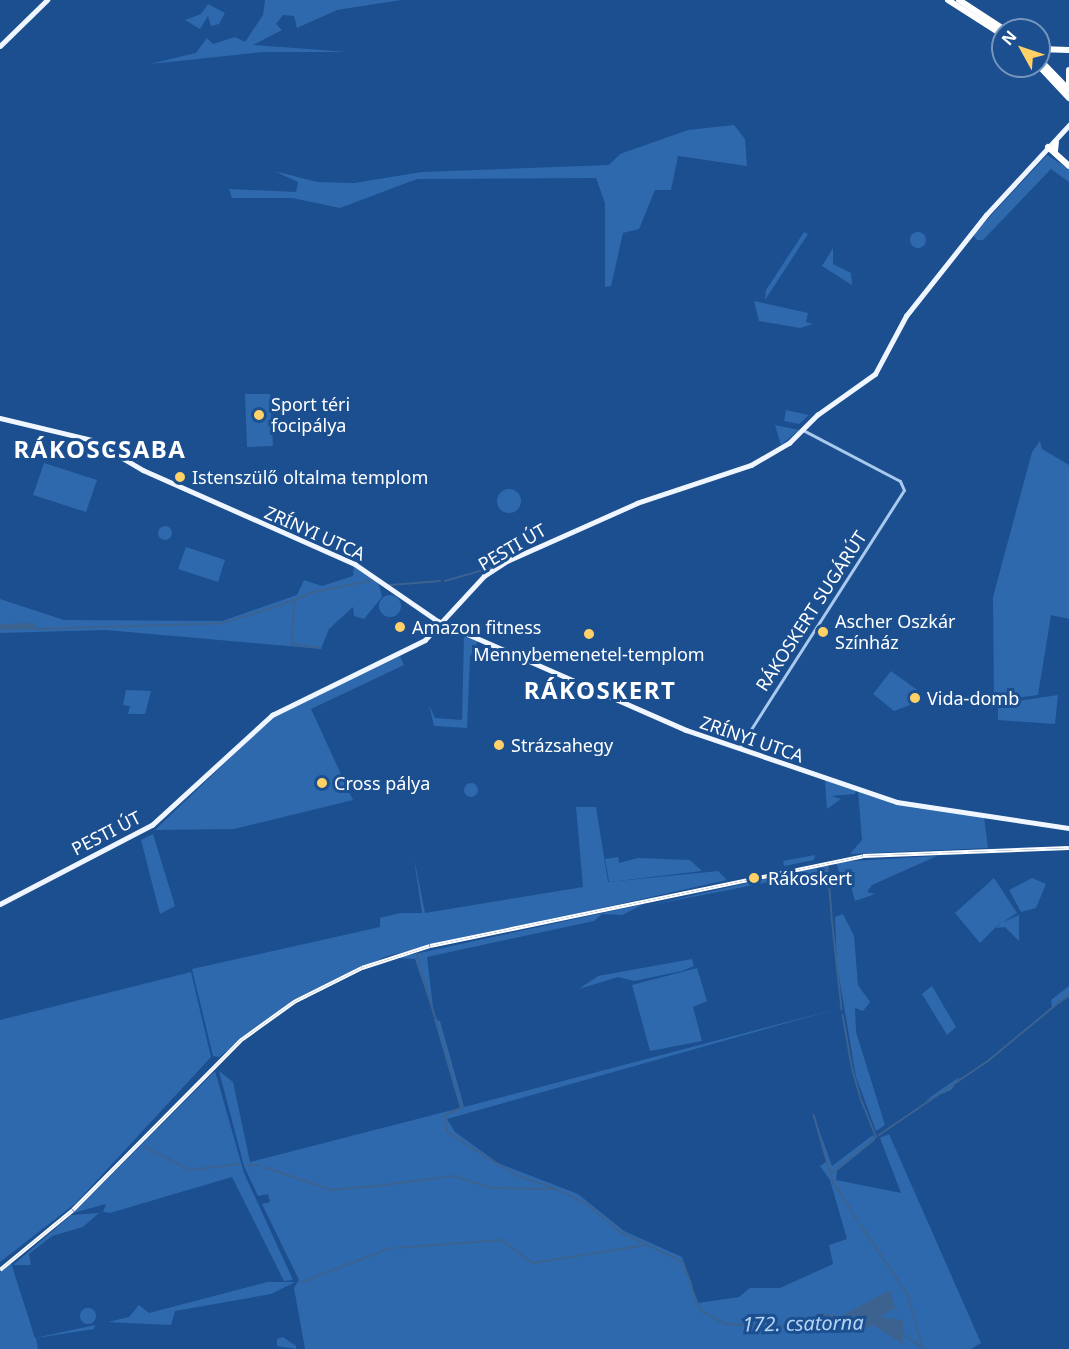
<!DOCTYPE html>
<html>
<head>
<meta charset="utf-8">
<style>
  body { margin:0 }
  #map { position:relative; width:1069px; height:1349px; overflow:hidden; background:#1b4f8f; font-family:"Noto Sans",sans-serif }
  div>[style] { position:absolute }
  .green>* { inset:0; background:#2e69ad }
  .round { border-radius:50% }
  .water>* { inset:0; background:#3c6290 }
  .stream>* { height:1.5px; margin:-0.75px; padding:0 0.75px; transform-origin:0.75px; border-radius:0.75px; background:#3c6290 }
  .minor>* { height:3px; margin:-1.5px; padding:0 1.5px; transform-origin:1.5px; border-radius:1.5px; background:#a9c9ee }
  .major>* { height:4.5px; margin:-2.25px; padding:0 2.25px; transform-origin:2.25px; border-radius:2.25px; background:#f0f6ff }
  .highway>* { height:6px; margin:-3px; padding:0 3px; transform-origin:3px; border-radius:3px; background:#fff }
  .rail>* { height:4px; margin-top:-2px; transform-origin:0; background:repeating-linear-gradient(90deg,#1b4f8f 0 4.5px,#fff 0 9px); box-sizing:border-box; border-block:2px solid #fff }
  .dots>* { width:16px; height:16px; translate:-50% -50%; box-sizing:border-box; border:3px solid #1b4f8f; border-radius:50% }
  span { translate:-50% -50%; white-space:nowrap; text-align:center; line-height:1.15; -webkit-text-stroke:6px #1b4f8f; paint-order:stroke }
  .poi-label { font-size:18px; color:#fff }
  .left { translate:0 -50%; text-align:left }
  .street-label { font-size:18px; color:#fff }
  .water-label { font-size:20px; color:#b5d3f5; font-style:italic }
  .district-label { font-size:24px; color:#fff; font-weight:700; letter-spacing:1.5px }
  .north { position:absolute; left:991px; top:18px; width:60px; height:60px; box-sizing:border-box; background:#1b4f8f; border:2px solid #7695bc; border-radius:50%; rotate:310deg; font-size:16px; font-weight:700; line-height:24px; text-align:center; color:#fff }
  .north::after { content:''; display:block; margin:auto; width:21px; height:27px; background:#ffd166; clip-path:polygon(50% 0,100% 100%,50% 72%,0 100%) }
</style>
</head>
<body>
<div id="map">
  <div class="green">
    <i style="clip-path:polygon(265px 0,401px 0,337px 10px,297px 28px,294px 16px,283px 15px,276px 24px,282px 30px,253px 45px,348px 52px,263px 52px,150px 64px,196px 53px,207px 38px,213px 44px,235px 37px,245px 42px,263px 15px)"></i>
    <i style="clip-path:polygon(208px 4px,225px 13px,219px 24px,211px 26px,208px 16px,200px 29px,185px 20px,201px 14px)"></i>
    <i style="clip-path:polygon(734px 125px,745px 139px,747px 166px,678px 156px,671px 190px,655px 190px,639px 229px,623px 233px,611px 286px,605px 287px,605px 203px,596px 178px,417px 179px,340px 208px,292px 198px,232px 198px,229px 189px,296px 192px,298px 182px,274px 171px,317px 182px,354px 183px,422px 172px,609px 165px,620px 154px,688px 130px)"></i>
    <i style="clip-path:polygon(1047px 155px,1069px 169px,1069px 182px,1051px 169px,983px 240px,977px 240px,973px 235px)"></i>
    <i style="clip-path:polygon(804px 232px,808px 234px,765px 300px,766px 290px)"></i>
    <i class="round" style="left:910px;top:232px;width:16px;height:16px"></i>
    <i style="clip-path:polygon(833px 248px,833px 264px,851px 273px,852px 285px,822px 266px)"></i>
    <i style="clip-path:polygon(754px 301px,808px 313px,806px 322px,813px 324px,800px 328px,759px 321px)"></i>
    <i style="clip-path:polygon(245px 394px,270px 394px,273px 446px,247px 447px)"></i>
    <i style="clip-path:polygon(786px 410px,804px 414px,809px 415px,799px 424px,784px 421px)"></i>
    <i style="clip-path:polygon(775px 425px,799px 430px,781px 445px)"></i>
    <i style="clip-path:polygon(1040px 441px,1042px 449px,1069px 465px,1069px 619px,1051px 615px,1038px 695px,994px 701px,993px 597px,1032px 452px)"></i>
    <i style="clip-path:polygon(44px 463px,97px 480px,86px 512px,33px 495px)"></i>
    <i class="round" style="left:497px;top:489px;width:24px;height:24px"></i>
    <i class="round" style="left:158px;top:526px;width:14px;height:14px"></i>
    <i style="clip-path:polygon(186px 547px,225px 560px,218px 582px,178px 569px)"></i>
    <i style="clip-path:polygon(354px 565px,378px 581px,382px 597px,364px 619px,354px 616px,353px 607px,329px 629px,321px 649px,106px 630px,0 633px,0 599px,64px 620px,222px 621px,297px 595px,304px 580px,322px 586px,353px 576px)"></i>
    <i class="round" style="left:379px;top:595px;width:22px;height:22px"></i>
    <i style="clip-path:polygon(464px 634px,479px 639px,470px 657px,467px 728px,434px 726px,429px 705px,435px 718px,462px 720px)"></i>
    <i style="clip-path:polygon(400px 656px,404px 665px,311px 709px,353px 800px,234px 829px,155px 830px,274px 716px)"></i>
    <i style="clip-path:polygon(891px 671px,920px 692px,910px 705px,894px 711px,873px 694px)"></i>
    <i style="clip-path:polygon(126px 690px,151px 691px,145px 714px,128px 714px,130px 706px,123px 705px)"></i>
    <i style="clip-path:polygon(1058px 695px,1055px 724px,998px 720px,998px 704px)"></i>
    <i style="clip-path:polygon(825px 780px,856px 790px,855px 794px,831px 796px,841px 799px,827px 809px)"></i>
    <i class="round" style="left:464px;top:783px;width:14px;height:14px"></i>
    <i style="clip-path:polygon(858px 791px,892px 802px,984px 817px,988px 848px,850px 854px,862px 840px)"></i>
    <i style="clip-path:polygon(576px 807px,596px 807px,608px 882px,718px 871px,727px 880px,387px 956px,293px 1000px,219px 1057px,213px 1056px,192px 969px,380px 927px,380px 918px,400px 913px,422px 913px,414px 858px,425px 913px,583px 887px)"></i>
    <i style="clip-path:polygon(153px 834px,175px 906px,160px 914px,141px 840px)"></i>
    <i style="clip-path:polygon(815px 855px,814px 860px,784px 866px,783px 861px)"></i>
    <i style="clip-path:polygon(937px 856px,872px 885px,867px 892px,875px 894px,855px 901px,848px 875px,840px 875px,836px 862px)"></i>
    <i style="clip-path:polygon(618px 857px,619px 863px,638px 858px,690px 860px,702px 871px,609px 882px,605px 859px)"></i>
    <i style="clip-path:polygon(827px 865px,828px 881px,815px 873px,646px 906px)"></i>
    <i style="clip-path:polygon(994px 878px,1017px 913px,1003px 922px,1019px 915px,1019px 941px,1005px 927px,996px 928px,1002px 921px,980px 943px,955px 913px)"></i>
    <i style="clip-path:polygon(1032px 878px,1046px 884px,1036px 908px,1021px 912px,1009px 890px)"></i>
    <i style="clip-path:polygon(644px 904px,622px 915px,602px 914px,594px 921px,427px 957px,434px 1016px,415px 959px,396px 958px)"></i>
    <i style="clip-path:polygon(843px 914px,854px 936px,858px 985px,870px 1002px,863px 1011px,855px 1008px,856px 1032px,885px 1125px,876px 1131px,856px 1077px,837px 965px,835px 917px)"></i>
    <i style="clip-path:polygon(692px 959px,694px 966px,682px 971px,634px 981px,618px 977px,579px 989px,598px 976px)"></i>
    <i style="clip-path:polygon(697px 968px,707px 1001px,693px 1007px,702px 1041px,650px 1051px,632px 985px)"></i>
    <i style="clip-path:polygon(191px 972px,211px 1057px,76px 1203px,0 1262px,0 1020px)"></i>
    <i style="clip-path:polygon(932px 986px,956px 1027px,947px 1035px,922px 994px)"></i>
    <i style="clip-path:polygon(1069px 986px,1069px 997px,1052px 1008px,1051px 1000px)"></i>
    <i style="clip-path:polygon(840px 1008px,447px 1119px,455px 1132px,498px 1163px,578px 1194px,624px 1231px,682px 1257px,698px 1303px,739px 1297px,750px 1288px,780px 1288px,833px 1264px,829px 1245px,847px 1239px,830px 1180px,820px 1166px,826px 1162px,813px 1113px,832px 1166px,873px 1135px,875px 1140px,837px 1171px,836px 1180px,901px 1193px,880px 1138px,889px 1134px,981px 1343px,971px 1349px,305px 1349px,294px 1288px,299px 1280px,262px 1204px,270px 1202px,268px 1194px,258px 1196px,244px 1166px,219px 1071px,233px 1082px,250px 1162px,460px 1108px,434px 1019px,440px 1021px,464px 1107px)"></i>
    <i style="clip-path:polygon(215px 1071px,244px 1173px,293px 1280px,284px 1281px,232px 1177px,110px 1213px,103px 1212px,106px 1204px,73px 1213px)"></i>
    <i style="clip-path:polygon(960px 1077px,951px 1090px,925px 1101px,949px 1084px)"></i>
    <i style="clip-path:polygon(99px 1213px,83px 1227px,52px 1236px,29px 1254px,31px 1265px,13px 1265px,71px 1215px)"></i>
    <i style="clip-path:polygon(11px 1263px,35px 1338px,95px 1325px,94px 1329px,36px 1338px,38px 1349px,0 1349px,0 1272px)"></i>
    <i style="clip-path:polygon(267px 1282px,295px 1282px,271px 1294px,175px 1311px,171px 1325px,108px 1322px,129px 1317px,139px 1305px,149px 1313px)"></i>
    <i class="round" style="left:80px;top:1308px;width:16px;height:16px"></i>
    <i style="clip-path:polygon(283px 1337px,296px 1346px,296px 1349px,277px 1346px,277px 1339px)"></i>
  </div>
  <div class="water">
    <i style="clip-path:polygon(0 624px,35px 623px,36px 629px,0 630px)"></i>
    <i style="clip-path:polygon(890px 1290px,895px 1308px,880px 1317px,903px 1320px,903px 1344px,873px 1325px,861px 1331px,812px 1319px,819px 1313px,841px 1316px)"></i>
  </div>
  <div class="stream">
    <i style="left:511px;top:557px;width:11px;rotate:-27deg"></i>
    <i style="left:445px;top:581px;width:51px;rotate:-15.9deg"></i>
    <i style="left:390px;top:585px;width:50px;rotate:-4.6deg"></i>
    <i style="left:320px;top:591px;width:54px;rotate:-11.7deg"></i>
    <i style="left:295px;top:600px;width:44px;rotate:93.9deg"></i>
    <i style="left:292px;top:644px;width:27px;rotate:8deg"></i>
    <i style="left:275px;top:607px;width:45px;rotate:-20.9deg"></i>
    <i style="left:36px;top:629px;width:186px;rotate:-1.8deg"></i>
    <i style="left:222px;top:623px;width:52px;rotate:-16.7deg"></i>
    <i style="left:823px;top:865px;width:5px"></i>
    <i style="left:828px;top:865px;width:50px;rotate:85.4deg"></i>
    <i style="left:832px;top:917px;width:93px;rotate:83.8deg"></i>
    <i style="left:417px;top:954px;width:65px;rotate:73.8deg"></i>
    <i style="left:843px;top:1015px;width:40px;rotate:80deg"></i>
    <i style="left:436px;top:1018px;width:94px;rotate:73.9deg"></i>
    <i style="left:462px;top:1108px;width:19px;rotate:155deg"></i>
    <i style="left:850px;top:1056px;width:9px;rotate:77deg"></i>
    <i style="left:852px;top:1067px;width:32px;rotate:74deg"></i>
    <i style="left:814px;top:1115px;width:69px;rotate:73.9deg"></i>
    <i style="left:833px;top:1181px;width:47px;rotate:58deg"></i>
    <i style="left:445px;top:1117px;width:15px;rotate:79deg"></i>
    <i style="left:448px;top:1132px;width:31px;rotate:33deg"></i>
    <i style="left:474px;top:1149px;width:49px;rotate:31.8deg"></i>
    <i style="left:516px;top:1175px;width:39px;rotate:19deg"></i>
    <i style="left:879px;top:1135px;width:132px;rotate:-34.2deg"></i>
    <i style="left:988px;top:1061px;width:105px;rotate:-39.6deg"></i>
    <i style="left:145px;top:1147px;width:51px;rotate:26.6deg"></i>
    <i style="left:191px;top:1170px;width:48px;rotate:-7.1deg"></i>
    <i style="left:245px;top:1165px;width:14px"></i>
    <i style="left:264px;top:1167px;width:72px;rotate:18.7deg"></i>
    <i style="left:332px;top:1190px;width:43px;rotate:-5.3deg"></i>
    <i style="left:832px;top:1173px;width:57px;rotate:-39.3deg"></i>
    <i style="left:876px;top:1137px;width:40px;rotate:-112deg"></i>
    <i style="left:377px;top:1186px;width:77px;rotate:-7.5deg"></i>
    <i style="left:453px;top:1176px;width:41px;rotate:17.1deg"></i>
    <i style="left:492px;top:1188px;width:64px;rotate:0.9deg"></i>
    <i style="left:556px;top:1189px;width:34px;rotate:26deg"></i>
    <i style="left:587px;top:1204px;width:44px;rotate:39.5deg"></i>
    <i style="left:621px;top:1232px;width:69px;rotate:25.8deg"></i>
    <i style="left:683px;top:1262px;width:25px;rotate:69deg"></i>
    <i style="left:861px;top:1225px;width:84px;rotate:56.1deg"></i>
    <i style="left:908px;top:1295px;width:52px;rotate:74.4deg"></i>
    <i style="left:396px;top:1248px;width:106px;rotate:-4.3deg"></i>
    <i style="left:502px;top:1240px;width:39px;rotate:37deg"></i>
    <i style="left:533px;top:1263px;width:114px;rotate:-9.1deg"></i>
    <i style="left:302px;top:1282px;width:95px;rotate:-20.9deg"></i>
    <i style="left:692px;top:1288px;width:25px;rotate:69deg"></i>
    <i style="left:701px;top:1311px;width:27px;rotate:28deg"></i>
    <i style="left:725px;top:1324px;width:54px;rotate:3.2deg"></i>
    <i style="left:779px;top:1327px;width:36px;rotate:-11deg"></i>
    <i style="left:903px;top:1334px;width:27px;rotate:34deg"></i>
  </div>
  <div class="minor">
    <i style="left:739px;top:748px;width:306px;rotate:-57.4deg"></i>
    <i style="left:904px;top:490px;width:10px;rotate:-114deg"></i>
    <i style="left:900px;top:481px;width:110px;rotate:-152.3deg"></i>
  </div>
  <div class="major">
    <i style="left:0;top:46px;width:66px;rotate:-44.4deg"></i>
    <i style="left:0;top:418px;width:95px;rotate:13.4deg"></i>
    <i style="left:92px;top:440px;width:59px;rotate:30.5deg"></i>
    <i style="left:143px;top:470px;width:232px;rotate:23.9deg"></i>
    <i style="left:355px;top:564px;width:101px;rotate:34.5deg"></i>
    <i style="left:438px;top:621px;width:271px;rotate:23.7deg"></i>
    <i style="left:686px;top:730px;width:223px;rotate:18.8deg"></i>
    <i style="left:897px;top:802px;width:174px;rotate:8.6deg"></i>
    <i style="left:0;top:904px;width:171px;rotate:-27.5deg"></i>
    <i style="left:152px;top:825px;width:163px;rotate:-42.5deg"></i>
    <i style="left:272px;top:715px;width:170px;rotate:-26.1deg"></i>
    <i style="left:425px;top:640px;width:87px;rotate:-47.3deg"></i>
    <i style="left:484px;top:576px;width:27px;rotate:-33deg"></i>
    <i style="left:507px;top:561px;width:142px;rotate:-24deg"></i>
    <i style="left:637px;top:503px;width:120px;rotate:-18.4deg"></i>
    <i style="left:751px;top:465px;width:44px;rotate:-30.1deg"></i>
    <i style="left:789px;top:443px;width:40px;rotate:-45deg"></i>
    <i style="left:817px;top:415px;width:71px;rotate:-35.3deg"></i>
    <i style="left:875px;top:374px;width:66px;rotate:-61.9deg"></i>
    <i style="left:906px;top:316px;width:129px;rotate:-51.6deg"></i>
    <i style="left:986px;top:215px;width:122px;rotate:-47.3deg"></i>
  </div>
  <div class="highway">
    <i style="left:948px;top:0;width:65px;rotate:32.5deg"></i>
    <i style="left:959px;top:0;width:55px;rotate:33.1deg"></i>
    <i style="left:1039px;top:49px;width:30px;rotate:2deg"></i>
    <i style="left:1039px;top:59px;width:43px;rotate:45.9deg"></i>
    <i style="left:1039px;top:66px;width:44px;rotate:46.8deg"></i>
    <i style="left:1069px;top:70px;width:13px;rotate:90deg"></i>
    <i style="left:1048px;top:147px;width:28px;rotate:42deg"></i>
    <i style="left:1055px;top:151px;width:9px;rotate:-84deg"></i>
  </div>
  <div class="rail">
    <i style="left:0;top:1270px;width:94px;rotate:-39.4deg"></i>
    <i style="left:73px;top:1210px;width:238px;rotate:-45.3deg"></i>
    <i style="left:240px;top:1041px;width:67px;rotate:-35.8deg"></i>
    <i style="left:294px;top:1002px;width:76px;rotate:-26.6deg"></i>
    <i style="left:362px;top:968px;width:71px;rotate:-17.9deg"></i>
    <i style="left:430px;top:946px;width:442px;rotate:-11.7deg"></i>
    <i style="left:863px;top:856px;width:206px;rotate:-2.2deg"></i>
  </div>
  <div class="dots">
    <i style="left:259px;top:415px;background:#ffd166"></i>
    <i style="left:180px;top:477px;background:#ffd166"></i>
    <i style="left:400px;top:627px;background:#ffd166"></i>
    <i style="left:823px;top:632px;background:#ffd166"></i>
    <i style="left:589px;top:634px;background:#ffd166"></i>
    <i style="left:915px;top:698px;background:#ffd166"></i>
    <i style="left:499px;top:745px;background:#ffd166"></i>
    <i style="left:322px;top:783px;background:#ffd166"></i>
    <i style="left:754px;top:878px;background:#ffd166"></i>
  </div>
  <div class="poi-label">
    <span class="left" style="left:271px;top:415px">Sport téri<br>focipálya</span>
    <span class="left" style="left:192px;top:477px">Istenszülő oltalma templom</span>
    <span class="left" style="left:835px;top:632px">Ascher Oszkár<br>Színház</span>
    <span class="left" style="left:412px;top:627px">Amazon fitness</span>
    <span style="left:589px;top:654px">Mennybemenetel-templom</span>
    <span class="left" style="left:927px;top:698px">Vida-domb</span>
    <span class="left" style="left:511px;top:745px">Strázsahegy</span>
    <span class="left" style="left:334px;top:783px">Cross pálya</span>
    <span class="left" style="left:768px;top:878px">Rákoskert</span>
  </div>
  <div class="street-label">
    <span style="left:315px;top:533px;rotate:24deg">ZRÍNYI UTCA</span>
    <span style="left:512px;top:547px;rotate:-30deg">PESTI ÚT</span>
    <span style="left:811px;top:611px;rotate:-57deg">RÁKOSKERT SUGÁRÚT</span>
    <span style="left:752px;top:739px;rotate:19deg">ZRÍNYI UTCA</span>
    <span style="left:106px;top:833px;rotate:-27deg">PESTI ÚT</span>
  </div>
  <div class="water-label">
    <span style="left:803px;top:1323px;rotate:-1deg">172. csatorna</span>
  </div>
  <div class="district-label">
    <span style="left:100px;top:449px">RÁKOSCSABA</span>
    <span style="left:600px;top:690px">RÁKOSKERT</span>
  </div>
  <div class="north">N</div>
</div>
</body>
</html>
